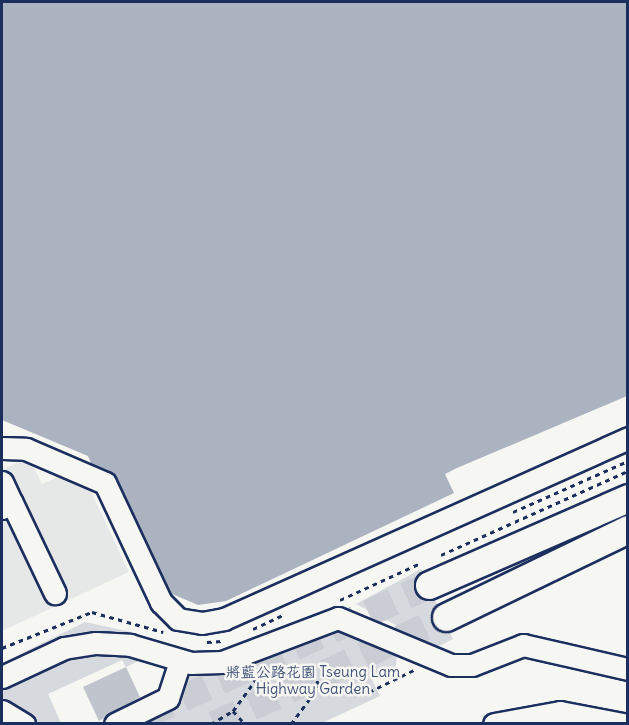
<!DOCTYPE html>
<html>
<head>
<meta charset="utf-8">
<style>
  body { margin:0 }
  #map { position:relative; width:629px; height:725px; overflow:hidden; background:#f6f6f2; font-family:Delius,"LXGW WenKai TC",sans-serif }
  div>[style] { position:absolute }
  .built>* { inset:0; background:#e6e7e7 }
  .green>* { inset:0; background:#d6d9dd }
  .water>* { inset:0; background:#abb2c0 }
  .building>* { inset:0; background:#c0c4cd }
  .major-tunnel>* { height:27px; margin-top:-13.5px; transform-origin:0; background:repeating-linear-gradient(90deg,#caced4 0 27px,transparent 0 41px) }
  .path>* { height:3px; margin-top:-1.5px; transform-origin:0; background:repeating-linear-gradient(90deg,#1b2f5e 0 4.5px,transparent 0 9px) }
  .roads { filter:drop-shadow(2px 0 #1b2f5e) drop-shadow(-2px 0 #1b2f5e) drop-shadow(0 2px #1b2f5e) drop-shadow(0 -2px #1b2f5e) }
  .minor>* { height:21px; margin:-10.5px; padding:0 10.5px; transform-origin:10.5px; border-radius:10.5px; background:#f6f6f2 }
  .major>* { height:27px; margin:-13.5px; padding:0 13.5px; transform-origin:13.5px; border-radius:13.5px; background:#f6f6f2 }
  span { translate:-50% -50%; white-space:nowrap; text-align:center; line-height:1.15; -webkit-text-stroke:5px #f6f6f2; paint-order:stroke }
  .park-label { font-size:15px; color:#405177 }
  .frame { position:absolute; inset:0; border:3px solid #1b2f5e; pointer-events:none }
</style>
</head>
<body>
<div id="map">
  <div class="built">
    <i style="clip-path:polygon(29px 457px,42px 484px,62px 475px,87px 483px,129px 572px,2px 631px,2px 470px)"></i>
  </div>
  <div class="green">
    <i style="clip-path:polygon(421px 569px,453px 639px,437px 647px,356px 604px)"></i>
    <i style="clip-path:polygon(85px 622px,131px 632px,60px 636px,2px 663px)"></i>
    <i style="clip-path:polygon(334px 626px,397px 653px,396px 666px,372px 680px,380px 696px,322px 723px,134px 724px,190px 674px,227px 671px)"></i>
    <i style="clip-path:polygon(97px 651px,147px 657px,126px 667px,122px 660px,48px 694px,61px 723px,41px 723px,2px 701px,2px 686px,66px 656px)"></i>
  </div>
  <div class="water">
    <i style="clip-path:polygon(2px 2px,627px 2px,627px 396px,457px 468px,445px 474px,454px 493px,226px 601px,198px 605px,170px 593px,117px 481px,94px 470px,88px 456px,2px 420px)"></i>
  </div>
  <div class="building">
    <i style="clip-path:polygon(126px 667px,140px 697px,99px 721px,83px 687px)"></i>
  </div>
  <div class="major-tunnel">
    <i style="left:145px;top:715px;width:312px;rotate:-24.6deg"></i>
    <i style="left:214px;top:724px;width:255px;rotate:-24.8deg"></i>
  </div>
  <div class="path">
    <i style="left:513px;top:512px;width:126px;rotate:-23.9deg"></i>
    <i style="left:441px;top:555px;width:205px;rotate:-24.2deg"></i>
    <i style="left:340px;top:600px;width:89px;rotate:-24.6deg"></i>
    <i style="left:253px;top:629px;width:35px;rotate:-25deg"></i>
    <i style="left:207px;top:642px;width:15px;rotate:-4deg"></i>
    <i style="left:2px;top:648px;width:97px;rotate:-21.8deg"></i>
    <i style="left:92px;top:612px;width:74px;rotate:15.7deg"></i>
    <i style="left:250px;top:669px;width:13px;rotate:67deg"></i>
    <i style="left:233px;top:711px;width:18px;rotate:47deg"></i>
    <i style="left:211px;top:724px;width:26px;rotate:-31deg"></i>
    <i style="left:233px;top:711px;width:37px;rotate:-54deg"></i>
    <i style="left:255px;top:681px;width:19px;rotate:-35deg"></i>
    <i style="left:271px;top:670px;width:34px;rotate:-5deg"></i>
    <i style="left:305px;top:667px;width:23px;rotate:50deg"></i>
    <i style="left:291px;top:724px;width:49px;rotate:-53.4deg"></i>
    <i style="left:320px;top:685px;width:49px;rotate:8.1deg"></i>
    <i style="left:369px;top:692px;width:50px;rotate:-26.1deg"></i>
  </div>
  <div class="roads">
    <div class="minor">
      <i style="left:2px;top:448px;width:24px;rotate:2deg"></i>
      <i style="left:26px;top:449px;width:86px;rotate:23.3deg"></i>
      <i style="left:105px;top:483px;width:132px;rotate:64.8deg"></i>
      <i style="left:161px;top:602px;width:24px;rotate:45deg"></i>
      <i style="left:178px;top:619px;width:24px;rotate:9deg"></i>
      <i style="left:202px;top:623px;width:22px;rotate:-10deg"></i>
      <i style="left:224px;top:619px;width:443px;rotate:-24.1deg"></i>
      <i style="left:2px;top:482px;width:23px;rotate:65deg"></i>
      <i style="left:2px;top:508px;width:11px;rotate:-27deg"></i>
      <i style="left:12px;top:503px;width:100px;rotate:64.5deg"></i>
      <i style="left:2px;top:677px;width:68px;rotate:-25.1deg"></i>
      <i style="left:64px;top:648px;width:32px;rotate:-9deg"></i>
      <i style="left:96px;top:643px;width:34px;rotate:3deg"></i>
      <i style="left:130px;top:645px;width:64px;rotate:16.4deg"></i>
      <i style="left:191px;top:663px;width:31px;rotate:-2deg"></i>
      <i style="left:222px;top:662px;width:124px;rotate:-20.8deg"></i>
      <i style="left:338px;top:618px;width:122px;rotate:22.6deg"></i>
      <i style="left:451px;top:665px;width:21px"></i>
      <i style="left:472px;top:665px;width:55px;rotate:-21.4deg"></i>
      <i style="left:523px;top:645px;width:108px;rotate:12.9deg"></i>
      <i style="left:2px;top:711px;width:26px;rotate:31deg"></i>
      <i style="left:115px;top:724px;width:59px;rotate:-26.1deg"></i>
      <i style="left:168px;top:698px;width:39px;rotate:-72deg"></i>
      <i style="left:494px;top:724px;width:67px;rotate:-10.3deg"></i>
      <i style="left:560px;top:712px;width:64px;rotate:10.8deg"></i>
    </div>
    <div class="major">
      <i style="left:429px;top:585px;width:217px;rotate:-23.6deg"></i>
      <i style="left:446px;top:617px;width:202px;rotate:-25.8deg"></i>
    </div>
  </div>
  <div class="park-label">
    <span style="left:313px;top:680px">將藍公路花園 Tseung Lam<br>Highway Garden</span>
  </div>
  <div class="frame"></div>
</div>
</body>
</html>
